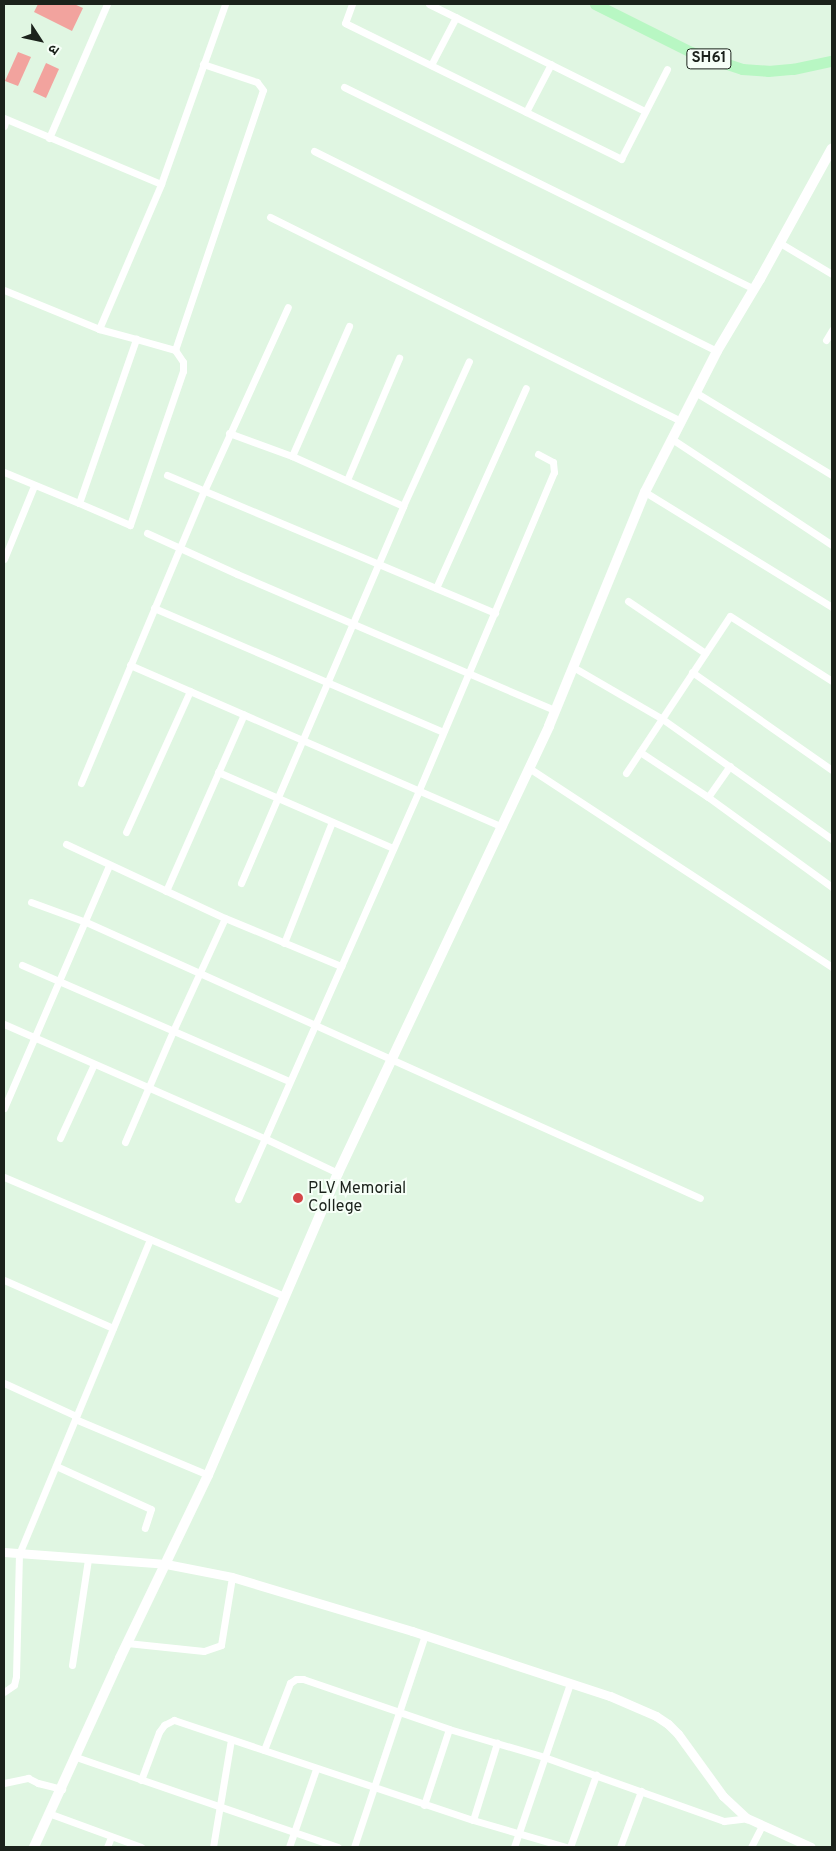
<!DOCTYPE html>
<html>
<head>
<meta charset="utf-8">
<style>
  body { margin:0 }
  #map { position:relative; width:836px; height:1851px; overflow:hidden; background:#e0f6e2; font-family:Overpass,"Noto Sans Devanagari",sans-serif }
  div>[style] { position:absolute }
  .green>* { inset:0; background:#f2a39e }
  .minor>* { height:7px; margin:-3.5px; padding:0 3.5px; transform-origin:3.5px; border-radius:3.5px; background:#fff }
  .tertiary>* { height:9px; margin:-4.5px; padding:0 4.5px; transform-origin:4.5px; border-radius:4.5px; background:#fff }
  .secondary>* { height:10px; margin:-5px; padding:0 5px; transform-origin:5px; border-radius:5px; background:#fff }
  .primary>* { height:11px; margin:-5.5px; padding:0 5.5px; transform-origin:5.5px; border-radius:5.5px; background:#b8f7c3 }
  .dots>* { width:14px; height:14px; translate:-50% -50%; box-sizing:border-box; border:2px solid #f6fff7; border-radius:50% }
  span { translate:-50% -50%; white-space:nowrap; text-align:center; line-height:1.15; -webkit-text-stroke:4px #f6fff7; paint-order:stroke }
  .shield-label span { padding:1px 4px; background:#f6fff7; border:1px solid; border-radius:4px; -webkit-text-stroke-width:0 }
  .shield-label { font-size:15px; color:#1b221b; font-weight:700 }
  .poi-label { font-size:16px; color:#1b221b }
  .left { translate:0 -50%; text-align:left }
  .frame { position:absolute; inset:0; border:5px solid #1b221b; pointer-events:none }
  .north { position:absolute; left:15px; top:15px; width:50px; height:50px; -webkit-text-stroke:4px #f6fff7; paint-order:stroke; rotate:125deg; font-size:14px; font-weight:700; line-height:20px; text-align:center; color:#1b221b }
  .north::after { content:''; display:block; margin:auto; width:18px; height:22px; background:#1b221b; clip-path:polygon(50% 0,100% 100%,50% 72%,0 100%) }
</style>
</head>
<body>
<div id="map">
  <div class="green">
    <i style="clip-path:polygon(38px 4px,74px 4px,83px 8px,72px 31px,34px 12px)"></i>
    <i style="clip-path:polygon(18px 52px,31px 57px,18px 86px,5px 81px)"></i>
    <i style="clip-path:polygon(46px 63px,59px 69px,46px 98px,33px 92px)"></i>
  </div>
  <div class="minor">
    <i style="left:352px;top:4px;width:20px;rotate:110deg"></i>
    <i style="left:345px;top:23px;width:308px;rotate:26.2deg"></i>
    <i style="left:621px;top:159px;width:101px;rotate:-62.9deg"></i>
    <i style="left:429px;top:4px;width:241px;rotate:26.4deg"></i>
    <i style="left:431px;top:65px;width:54px;rotate:-62.5deg"></i>
    <i style="left:344px;top:87px;width:457px;rotate:26.2deg"></i>
    <i style="left:526px;top:112px;width:54px;rotate:-62.5deg"></i>
    <i style="left:4px;top:118px;width:170px;rotate:22.8deg"></i>
    <i style="left:4px;top:126px;width:7px;rotate:-74deg"></i>
    <i style="left:49px;top:138px;width:146px;rotate:-66.6deg"></i>
    <i style="left:314px;top:151px;width:450px;rotate:26.4deg"></i>
    <i style="left:270px;top:217px;width:459px;rotate:26.4deg"></i>
    <i style="left:780px;top:243px;width:61px;rotate:30.8deg"></i>
    <i style="left:4px;top:290px;width:103px;rotate:22.3deg"></i>
    <i style="left:99px;top:329px;width:38px;rotate:15deg"></i>
    <i style="left:99px;top:329px;width:158px;rotate:-66.8deg"></i>
    <i style="left:161px;top:184px;width:191px;rotate:-70.4deg"></i>
    <i style="left:826px;top:340px;width:12px;rotate:-59deg"></i>
    <i style="left:175px;top:350px;width:14px;rotate:56deg"></i>
    <i style="left:183px;top:362px;width:9px;rotate:90deg"></i>
    <i style="left:183px;top:371px;width:163px;rotate:109deg"></i>
    <i style="left:130px;top:525px;width:56px;rotate:-156.7deg"></i>
    <i style="left:79px;top:503px;width:174px;rotate:-70.8deg"></i>
    <i style="left:136px;top:339px;width:41px;rotate:15.8deg"></i>
    <i style="left:175px;top:350px;width:274px;rotate:-71.3deg"></i>
    <i style="left:263px;top:90px;width:10px;rotate:-127deg"></i>
    <i style="left:257px;top:82px;width:57px;rotate:-161.6deg"></i>
    <i style="left:695px;top:392px;width:160px;rotate:31.2deg"></i>
    <i style="left:229px;top:433px;width:67px;rotate:20.1deg"></i>
    <i style="left:292px;top:456px;width:122px;rotate:24.2deg"></i>
    <i style="left:672px;top:439px;width:192px;rotate:33.5deg"></i>
    <i style="left:292px;top:456px;width:142px;rotate:-66.3deg"></i>
    <i style="left:4px;top:472px;width:81px;rotate:22.5deg"></i>
    <i style="left:167px;top:475px;width:356px;rotate:22.8deg"></i>
    <i style="left:347px;top:480px;width:133px;rotate:-66.9deg"></i>
    <i style="left:645px;top:492px;width:220px;rotate:31.6deg"></i>
    <i style="left:147px;top:533px;width:99px;rotate:24.5deg"></i>
    <i style="left:237px;top:574px;width:346px;rotate:23.2deg"></i>
    <i style="left:4px;top:559px;width:79px;rotate:-67.7deg"></i>
    <i style="left:436px;top:588px;width:219px;rotate:-65.8deg"></i>
    <i style="left:628px;top:601px;width:93px;rotate:34deg"></i>
    <i style="left:154px;top:608px;width:314px;rotate:23.2deg"></i>
    <i style="left:130px;top:665px;width:406px;rotate:23.5deg"></i>
    <i style="left:573px;top:667px;width:102px;rotate:30.1deg"></i>
    <i style="left:661px;top:718px;width:209px;rotate:35.3deg"></i>
    <i style="left:692px;top:672px;width:171px;rotate:35deg"></i>
    <i style="left:640px;top:752px;width:82px;rotate:33.5deg"></i>
    <i style="left:708px;top:797px;width:153px;rotate:36deg"></i>
    <i style="left:529px;top:768px;width:363px;rotate:33.3deg"></i>
    <i style="left:218px;top:772px;width:191px;rotate:23.5deg"></i>
    <i style="left:626px;top:773px;width:188px;rotate:-56.5deg"></i>
    <i style="left:730px;top:616px;width:121px;rotate:32.5deg"></i>
    <i style="left:81px;top:783px;width:317px;rotate:-67.2deg"></i>
    <i style="left:204px;top:491px;width:202px;rotate:-65.5deg"></i>
    <i style="left:708px;top:797px;width:38px;rotate:-55deg"></i>
    <i style="left:126px;top:832px;width:155px;rotate:-65.6deg"></i>
    <i style="left:66px;top:844px;width:175px;rotate:25deg"></i>
    <i style="left:225px;top:918px;width:126px;rotate:22.5deg"></i>
    <i style="left:241px;top:883px;width:410px;rotate:-66.7deg"></i>
    <i style="left:403px;top:506px;width:159px;rotate:-65.5deg"></i>
    <i style="left:166px;top:891px;width:193px;rotate:-66.2deg"></i>
    <i style="left:31px;top:902px;width:59px;rotate:20deg"></i>
    <i style="left:86px;top:922px;width:673px;rotate:24.2deg"></i>
    <i style="left:284px;top:943px;width:130px;rotate:-68.4deg"></i>
    <i style="left:22px;top:965px;width:291px;rotate:23.5deg"></i>
    <i style="left:4px;top:1024px;width:284px;rotate:23.7deg"></i>
    <i style="left:264px;top:1138px;width:82px;rotate:25.3deg"></i>
    <i style="left:4px;top:1108px;width:265px;rotate:-66.6deg"></i>
    <i style="left:60px;top:1138px;width:81px;rotate:-65.3deg"></i>
    <i style="left:125px;top:1142px;width:121px;rotate:-66.6deg"></i>
    <i style="left:173px;top:1031px;width:124px;rotate:-65.3deg"></i>
    <i style="left:4px;top:1177px;width:305px;rotate:23deg"></i>
    <i style="left:238px;top:1199px;width:447px;rotate:-66.1deg"></i>
    <i style="left:419px;top:790px;width:345px;rotate:-67deg"></i>
    <i style="left:554px;top:472px;width:10px;rotate:-96deg"></i>
    <i style="left:553px;top:462px;width:17px;rotate:-152deg"></i>
    <i style="left:4px;top:1280px;width:119px;rotate:23.8deg"></i>
    <i style="left:4px;top:1383px;width:79px;rotate:24.6deg"></i>
    <i style="left:75px;top:1419px;width:144px;rotate:22.8deg"></i>
    <i style="left:56px;top:1466px;width:104px;rotate:24.4deg"></i>
    <i style="left:151px;top:1509px;width:20px;rotate:108deg"></i>
    <i style="left:127px;top:1643px;width:77px;rotate:5.9deg"></i>
    <i style="left:204px;top:1651px;width:18px;rotate:-19deg"></i>
    <i style="left:221px;top:1645px;width:69px;rotate:-80.8deg"></i>
    <i style="left:72px;top:1665px;width:107px;rotate:-81.4deg"></i>
    <i style="left:4px;top:1692px;width:12px;rotate:-35deg"></i>
    <i style="left:14px;top:1685px;width:9px;rotate:-77deg"></i>
    <i style="left:16px;top:1676px;width:122px;rotate:-88.6deg"></i>
    <i style="left:19px;top:1554px;width:341px;rotate:-67.4deg"></i>
    <i style="left:264px;top:1750px;width:72px;rotate:-68.8deg"></i>
    <i style="left:290px;top:1683px;width:7px;rotate:-34deg"></i>
    <i style="left:296px;top:1679px;width:7px"></i>
    <i style="left:303px;top:1679px;width:154px;rotate:18.9deg"></i>
    <i style="left:449px;top:1729px;width:99px;rotate:16.4deg"></i>
    <i style="left:544px;top:1757px;width:191px;rotate:19.6deg"></i>
    <i style="left:724px;top:1821px;width:23px;rotate:-7deg"></i>
    <i style="left:76px;top:1757px;width:277px;rotate:19deg"></i>
    <i style="left:141px;top:1780px;width:51px;rotate:-69.4deg"></i>
    <i style="left:159px;top:1732px;width:9px;rotate:-54deg"></i>
    <i style="left:164px;top:1725px;width:11px;rotate:-27deg"></i>
    <i style="left:174px;top:1720px;width:315px;rotate:18.5deg"></i>
    <i style="left:473px;top:1820px;width:97px;rotate:16.2deg"></i>
    <i style="left:4px;top:1783px;width:25px;rotate:-12deg"></i>
    <i style="left:28px;top:1778px;width:11px;rotate:27deg"></i>
    <i style="left:38px;top:1783px;width:25px;rotate:14deg"></i>
    <i style="left:424px;top:1805px;width:80px;rotate:-71.8deg"></i>
    <i style="left:51px;top:1814px;width:96px;rotate:20.1deg"></i>
    <i style="left:473px;top:1820px;width:81px;rotate:-72.7deg"></i>
    <i style="left:107px;top:1847px;width:11px;rotate:-68deg"></i>
    <i style="left:213px;top:1847px;width:109px;rotate:-80.5deg"></i>
    <i style="left:289px;top:1847px;width:83px;rotate:-70.9deg"></i>
    <i style="left:354px;top:1847px;width:224px;rotate:-71.5deg"></i>
    <i style="left:514px;top:1847px;width:173px;rotate:-71.1deg"></i>
    <i style="left:570px;top:1847px;width:77px;rotate:-70.1deg"></i>
    <i style="left:620px;top:1847px;width:60px;rotate:-69.4deg"></i>
    <i style="left:751px;top:1847px;width:25px;rotate:-63deg"></i>
  </div>
  <div class="tertiary">
    <i style="left:4px;top:1552px;width:162px;rotate:4.2deg"></i>
    <i style="left:166px;top:1564px;width:67px;rotate:11.1deg"></i>
    <i style="left:232px;top:1577px;width:188px;rotate:16.7deg"></i>
    <i style="left:412px;top:1631px;width:208px;rotate:18.2deg"></i>
    <i style="left:610px;top:1696px;width:50px;rotate:23.5deg"></i>
    <i style="left:656px;top:1716px;width:14px;rotate:34deg"></i>
    <i style="left:668px;top:1724px;width:14px;rotate:45deg"></i>
    <i style="left:678px;top:1734px;width:77px;rotate:54deg"></i>
    <i style="left:723px;top:1796px;width:33px;rotate:43deg"></i>
    <i style="left:747px;top:1818px;width:70px;rotate:24.4deg"></i>
  </div>
  <div class="secondary">
    <i style="left:34px;top:1847px;width:208px;rotate:-65.5deg"></i>
    <i style="left:120px;top:1658px;width:203px;rotate:-64.3deg"></i>
    <i style="left:208px;top:1475px;width:329px;rotate:-66.7deg"></i>
    <i style="left:338px;top:1173px;width:494px;rotate:-64.7deg"></i>
    <i style="left:549px;top:726px;width:253px;rotate:-67.7deg"></i>
    <i style="left:645px;top:492px;width:158px;rotate:-62.9deg"></i>
    <i style="left:717px;top:351px;width:84px;rotate:-59.2deg"></i>
    <i style="left:760px;top:279px;width:149px;rotate:-61.2deg"></i>
  </div>
  <div class="primary">
    <i style="left:595px;top:4px;width:107px;rotate:26.6deg"></i>
    <i style="left:691px;top:52px;width:54px;rotate:18.4deg"></i>
    <i style="left:742px;top:69px;width:26px;rotate:4deg"></i>
    <i style="left:768px;top:71px;width:25px;rotate:-5deg"></i>
    <i style="left:793px;top:69px;width:40px;rotate:-12deg"></i>
  </div>
  <div class="dots">
    <i style="left:298px;top:1198px;background:#d54548"></i>
  </div>
  <div class="shield-label">
    <span style="left:709px;top:59px">SH61</span>
  </div>
  <div class="poi-label">
    <span class="left" style="left:308px;top:1198px">PLV Memorial<br>College</span>
  </div>
  <div class="frame"></div>
  <div class="north">उ</div>
</div>
</body>
</html>
